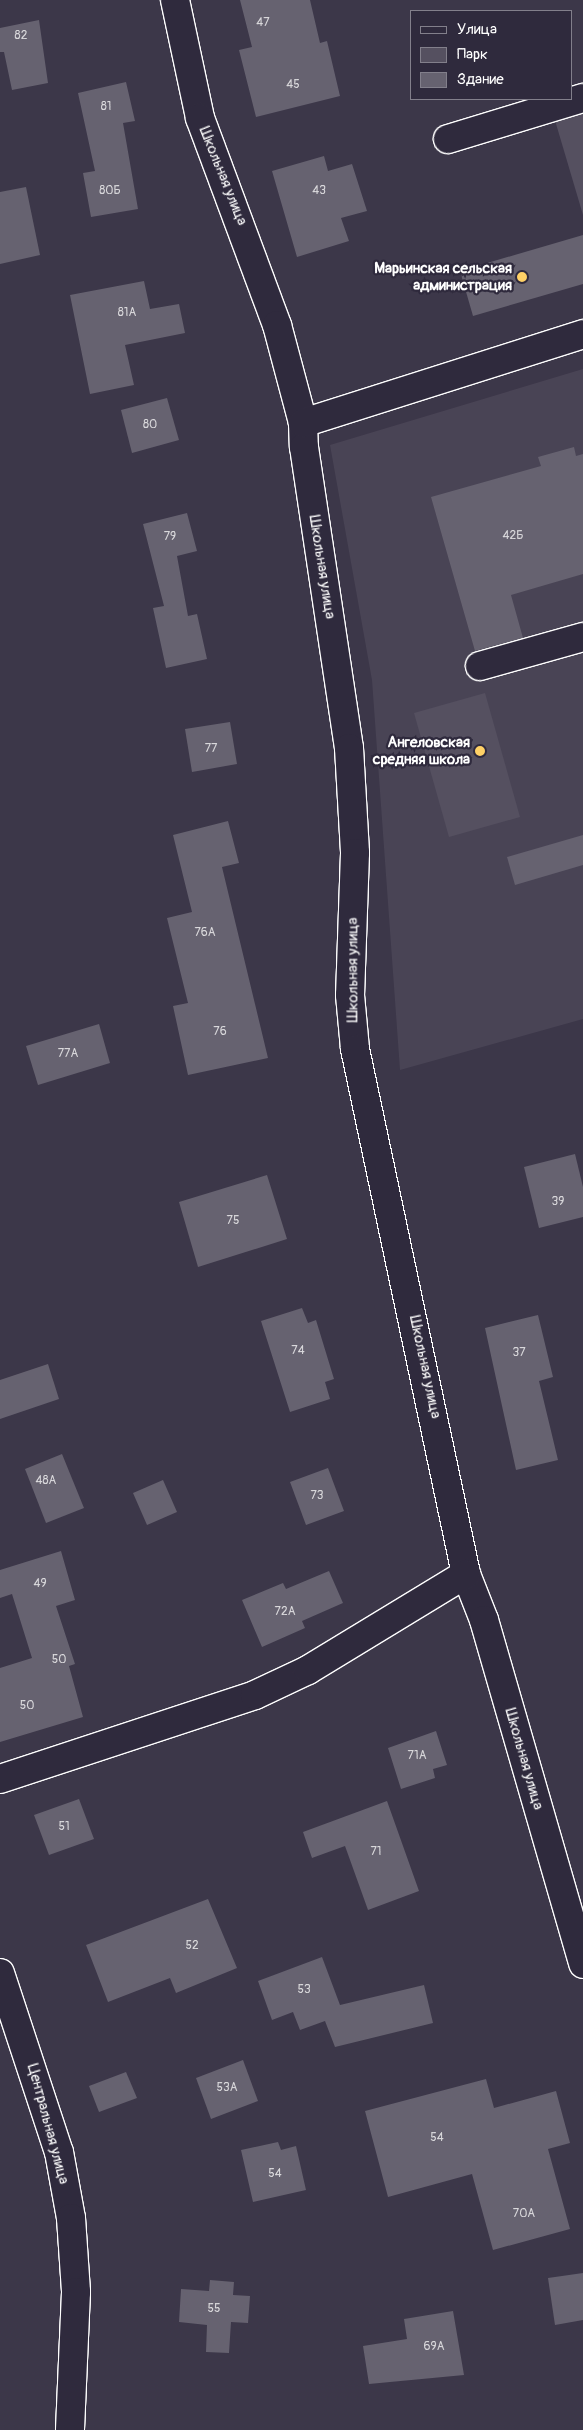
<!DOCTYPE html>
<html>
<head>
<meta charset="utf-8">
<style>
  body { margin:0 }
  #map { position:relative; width:583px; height:2430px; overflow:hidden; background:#3c3749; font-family:Pangolin,sans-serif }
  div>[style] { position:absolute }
  .built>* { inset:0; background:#494455 }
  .green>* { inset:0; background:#555060 }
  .building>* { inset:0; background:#666270 }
  .roads { filter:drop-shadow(1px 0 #fff) drop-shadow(-1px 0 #fff) drop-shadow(0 1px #fff) drop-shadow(0 -1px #fff) }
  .minor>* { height:28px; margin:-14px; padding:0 14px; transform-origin:14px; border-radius:14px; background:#2f2a3d }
  .dots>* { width:14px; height:14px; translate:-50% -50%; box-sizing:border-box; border:2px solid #2f2a3d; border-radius:50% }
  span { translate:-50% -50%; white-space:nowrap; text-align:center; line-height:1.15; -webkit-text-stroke:4.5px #2f2a3d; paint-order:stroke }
  .number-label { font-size:12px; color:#d9d8db }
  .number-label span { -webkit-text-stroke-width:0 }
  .street-label { font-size:15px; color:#fff }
  .poi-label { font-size:15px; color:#fff; font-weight:700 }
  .right { translate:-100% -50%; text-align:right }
  .legend { position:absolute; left:410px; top:10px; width:162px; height:90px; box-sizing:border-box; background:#2f2a3d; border:1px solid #827f8b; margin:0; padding:6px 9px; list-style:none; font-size:15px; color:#fff }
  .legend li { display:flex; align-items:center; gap:10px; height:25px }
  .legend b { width:25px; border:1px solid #827f8b }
</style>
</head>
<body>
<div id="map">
  <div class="built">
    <i style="clip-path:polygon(583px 369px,583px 1019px,400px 1070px,372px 680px,330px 445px)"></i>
  </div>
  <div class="green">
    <i style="clip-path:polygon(583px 108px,583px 215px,554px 117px)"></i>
    <i style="clip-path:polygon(485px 693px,520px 817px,449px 837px,414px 713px)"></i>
  </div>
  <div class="building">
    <i style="clip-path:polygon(240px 0,310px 0,320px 43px,327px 41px,340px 96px,256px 117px,239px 50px,252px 47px)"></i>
    <i style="clip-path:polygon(39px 20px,48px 83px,12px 90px,4px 52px,0 52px,0 28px)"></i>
    <i style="clip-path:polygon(126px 82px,135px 121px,123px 123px,138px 209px,91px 217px,83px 173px,95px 171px,78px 93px)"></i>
    <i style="clip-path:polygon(324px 156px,328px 171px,352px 164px,367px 211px,341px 218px,349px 241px,297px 257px,272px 171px)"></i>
    <i style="clip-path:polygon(26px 187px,40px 255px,0 264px,0 192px)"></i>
    <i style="clip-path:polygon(583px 235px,583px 284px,473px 316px,460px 271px)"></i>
    <i style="clip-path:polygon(144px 281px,150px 309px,179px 304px,185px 333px,125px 345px,134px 385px,90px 394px,70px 295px)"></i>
    <i style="clip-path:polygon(167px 398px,179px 440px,132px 453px,121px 410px)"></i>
    <i style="clip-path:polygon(574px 447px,576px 456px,583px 454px,583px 574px,511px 595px,523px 638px,475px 651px,431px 497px,541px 466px,538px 457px)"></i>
    <i style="clip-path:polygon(187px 513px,197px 551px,177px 556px,188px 616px,197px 614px,207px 659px,166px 668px,153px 608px,164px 606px,143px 524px)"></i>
    <i style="clip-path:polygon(230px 722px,237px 764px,192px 772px,185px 729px)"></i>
    <i style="clip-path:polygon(228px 821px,239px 863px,222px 867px,268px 1058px,188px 1075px,173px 1006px,188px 1003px,167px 918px,192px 912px,173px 835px)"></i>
    <i style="clip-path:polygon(583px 835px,583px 865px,515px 885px,507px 857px)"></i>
    <i style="clip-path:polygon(99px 1024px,110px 1063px,38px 1085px,26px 1046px)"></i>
    <i style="clip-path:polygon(575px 1154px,583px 1187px,583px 1217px,539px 1228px,524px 1167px)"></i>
    <i style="clip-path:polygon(267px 1175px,287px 1239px,198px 1267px,179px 1202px)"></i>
    <i style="clip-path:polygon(302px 1308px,308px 1323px,316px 1320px,334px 1379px,325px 1382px,330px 1399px,290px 1412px,261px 1321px)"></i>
    <i style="clip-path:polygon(538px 1315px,553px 1377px,539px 1381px,558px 1460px,516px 1470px,485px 1328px)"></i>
    <i style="clip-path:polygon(48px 1364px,59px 1399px,0 1419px,0 1380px)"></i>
    <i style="clip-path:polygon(62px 1454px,84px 1508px,46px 1523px,25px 1469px)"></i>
    <i style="clip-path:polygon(328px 1468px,344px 1511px,306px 1525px,290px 1482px)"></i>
    <i style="clip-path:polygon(163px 1480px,177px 1512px,147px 1525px,133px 1493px)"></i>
    <i style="clip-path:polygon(61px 1551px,75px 1600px,56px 1606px,75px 1664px,69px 1666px,83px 1717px,0 1742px,0 1668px,32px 1658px,12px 1594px,0 1598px,0 1570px)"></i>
    <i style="clip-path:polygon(329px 1571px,343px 1603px,302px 1621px,305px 1628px,262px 1647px,242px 1600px,283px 1583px,286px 1589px)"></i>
    <i style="clip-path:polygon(436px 1731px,447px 1765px,433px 1769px,435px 1778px,401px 1789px,388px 1748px)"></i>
    <i style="clip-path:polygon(79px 1799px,94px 1839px,49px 1855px,34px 1815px)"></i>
    <i style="clip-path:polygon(387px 1801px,419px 1891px,368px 1910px,345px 1846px,312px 1858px,303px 1832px)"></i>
    <i style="clip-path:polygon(208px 1899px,237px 1968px,176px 1993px,170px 1978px,108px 2002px,86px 1945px)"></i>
    <i style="clip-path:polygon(322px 1957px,340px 2005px,424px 1985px,433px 2023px,335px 2047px,325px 2021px,300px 2030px,293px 2012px,272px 2020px,258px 1981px)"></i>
    <i style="clip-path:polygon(243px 2060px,258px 2101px,211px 2119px,196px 2078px)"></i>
    <i style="clip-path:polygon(126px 2072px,137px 2098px,99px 2112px,89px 2086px)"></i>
    <i style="clip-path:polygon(486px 2079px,494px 2108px,556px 2091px,570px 2143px,548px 2149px,570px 2229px,493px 2250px,472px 2174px,388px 2197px,365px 2111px)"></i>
    <i style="clip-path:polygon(278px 2142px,281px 2150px,296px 2146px,306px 2190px,253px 2202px,241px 2150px)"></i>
    <i style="clip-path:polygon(583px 2273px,583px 2320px,555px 2325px,548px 2278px)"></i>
    <i style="clip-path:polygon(210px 2280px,234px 2282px,233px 2295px,250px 2296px,248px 2323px,231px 2322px,229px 2353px,206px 2352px,207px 2325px,179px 2322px,181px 2289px,209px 2291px)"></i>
    <i style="clip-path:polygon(453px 2311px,464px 2375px,369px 2384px,363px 2346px,407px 2339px,404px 2319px)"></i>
  </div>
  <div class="roads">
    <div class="minor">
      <i style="left:175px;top:0;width:121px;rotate:78deg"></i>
      <i style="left:200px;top:118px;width:221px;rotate:69.6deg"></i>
      <i style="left:277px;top:325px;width:101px;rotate:75.1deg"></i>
      <i style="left:303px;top:423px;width:24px;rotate:88deg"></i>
      <i style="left:304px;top:447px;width:304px;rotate:81.5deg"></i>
      <i style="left:349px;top:748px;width:105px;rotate:86.7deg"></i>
      <i style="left:355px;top:853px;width:142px;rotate:92deg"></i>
      <i style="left:350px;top:995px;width:54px;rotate:84.7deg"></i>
      <i style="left:355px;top:1049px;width:537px;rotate:78.06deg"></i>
      <i style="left:466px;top:1574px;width:49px;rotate:68.6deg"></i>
      <i style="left:484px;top:1620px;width:358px;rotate:73.9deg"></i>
      <i style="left:448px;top:139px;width:141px;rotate:-16.9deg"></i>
      <i style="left:303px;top:423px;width:294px;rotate:-17.6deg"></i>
      <i style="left:480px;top:666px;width:107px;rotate:-15.7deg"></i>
      <i style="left:0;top:1779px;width:268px;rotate:-18.2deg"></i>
      <i style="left:255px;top:1695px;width:59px;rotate:-25.3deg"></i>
      <i style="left:308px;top:1670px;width:185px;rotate:-31.3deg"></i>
      <i style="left:0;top:1973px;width:188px;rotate:71.8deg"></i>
      <i style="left:59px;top:2152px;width:67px;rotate:79.7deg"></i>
      <i style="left:71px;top:2218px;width:74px;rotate:86.1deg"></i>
      <i style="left:76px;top:2292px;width:138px;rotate:92.5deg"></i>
    </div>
  </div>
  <div class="dots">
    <i style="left:522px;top:277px;background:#ffd166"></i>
    <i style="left:480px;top:751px;background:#ffd166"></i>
  </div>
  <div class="number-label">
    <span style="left:263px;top:23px">47</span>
    <span style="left:21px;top:36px">82</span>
    <span style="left:293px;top:85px">45</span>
    <span style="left:106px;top:107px">81</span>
    <span style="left:110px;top:191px">80Б</span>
    <span style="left:319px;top:191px">43</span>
    <span style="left:127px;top:313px">81А</span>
    <span style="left:150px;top:425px">80</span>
    <span style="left:513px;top:536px">42Б</span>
    <span style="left:170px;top:537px">79</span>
    <span style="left:211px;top:749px">77</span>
    <span style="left:205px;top:933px">76А</span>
    <span style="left:220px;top:1032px">76</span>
    <span style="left:68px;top:1054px">77А</span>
    <span style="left:558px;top:1202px">39</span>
    <span style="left:233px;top:1221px">75</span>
    <span style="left:298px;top:1351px">74</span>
    <span style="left:519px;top:1353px">37</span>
    <span style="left:46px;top:1481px">48А</span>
    <span style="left:317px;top:1496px">73</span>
    <span style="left:40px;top:1584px">49</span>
    <span style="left:285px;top:1612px">72А</span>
    <span style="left:59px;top:1660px">50</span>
    <span style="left:27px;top:1706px">50</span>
    <span style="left:417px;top:1756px">71А</span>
    <span style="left:64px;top:1827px">51</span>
    <span style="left:376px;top:1852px">71</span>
    <span style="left:192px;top:1946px">52</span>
    <span style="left:304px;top:1990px">53</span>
    <span style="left:227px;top:2088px">53А</span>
    <span style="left:437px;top:2138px">54</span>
    <span style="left:275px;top:2174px">54</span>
    <span style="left:524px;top:2214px">70А</span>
    <span style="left:214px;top:2309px">55</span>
    <span style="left:434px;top:2347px">69А</span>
  </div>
  <div class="street-label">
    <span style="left:223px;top:176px;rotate:68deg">Школьная улица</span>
    <span style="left:322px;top:567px;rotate:81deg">Школьная улица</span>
    <span style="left:353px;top:970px;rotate:-90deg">Школьная улица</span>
    <span style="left:425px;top:1367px;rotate:78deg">Школьная улица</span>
    <span style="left:524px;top:1759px;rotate:74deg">Школьная улица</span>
    <span style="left:48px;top:2124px;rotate:75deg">Центральная улица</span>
  </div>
  <div class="poi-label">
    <span class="right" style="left:512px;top:277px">Марьинская сельская<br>администрация</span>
    <span class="right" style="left:470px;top:751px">Ангеловская<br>средняя школа</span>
  </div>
  <ul class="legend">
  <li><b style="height:6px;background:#2f2a3d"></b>Улица</li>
  <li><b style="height:14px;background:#555060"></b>Парк</li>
  <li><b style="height:14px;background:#666270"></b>Здание</li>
  </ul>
</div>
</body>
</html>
